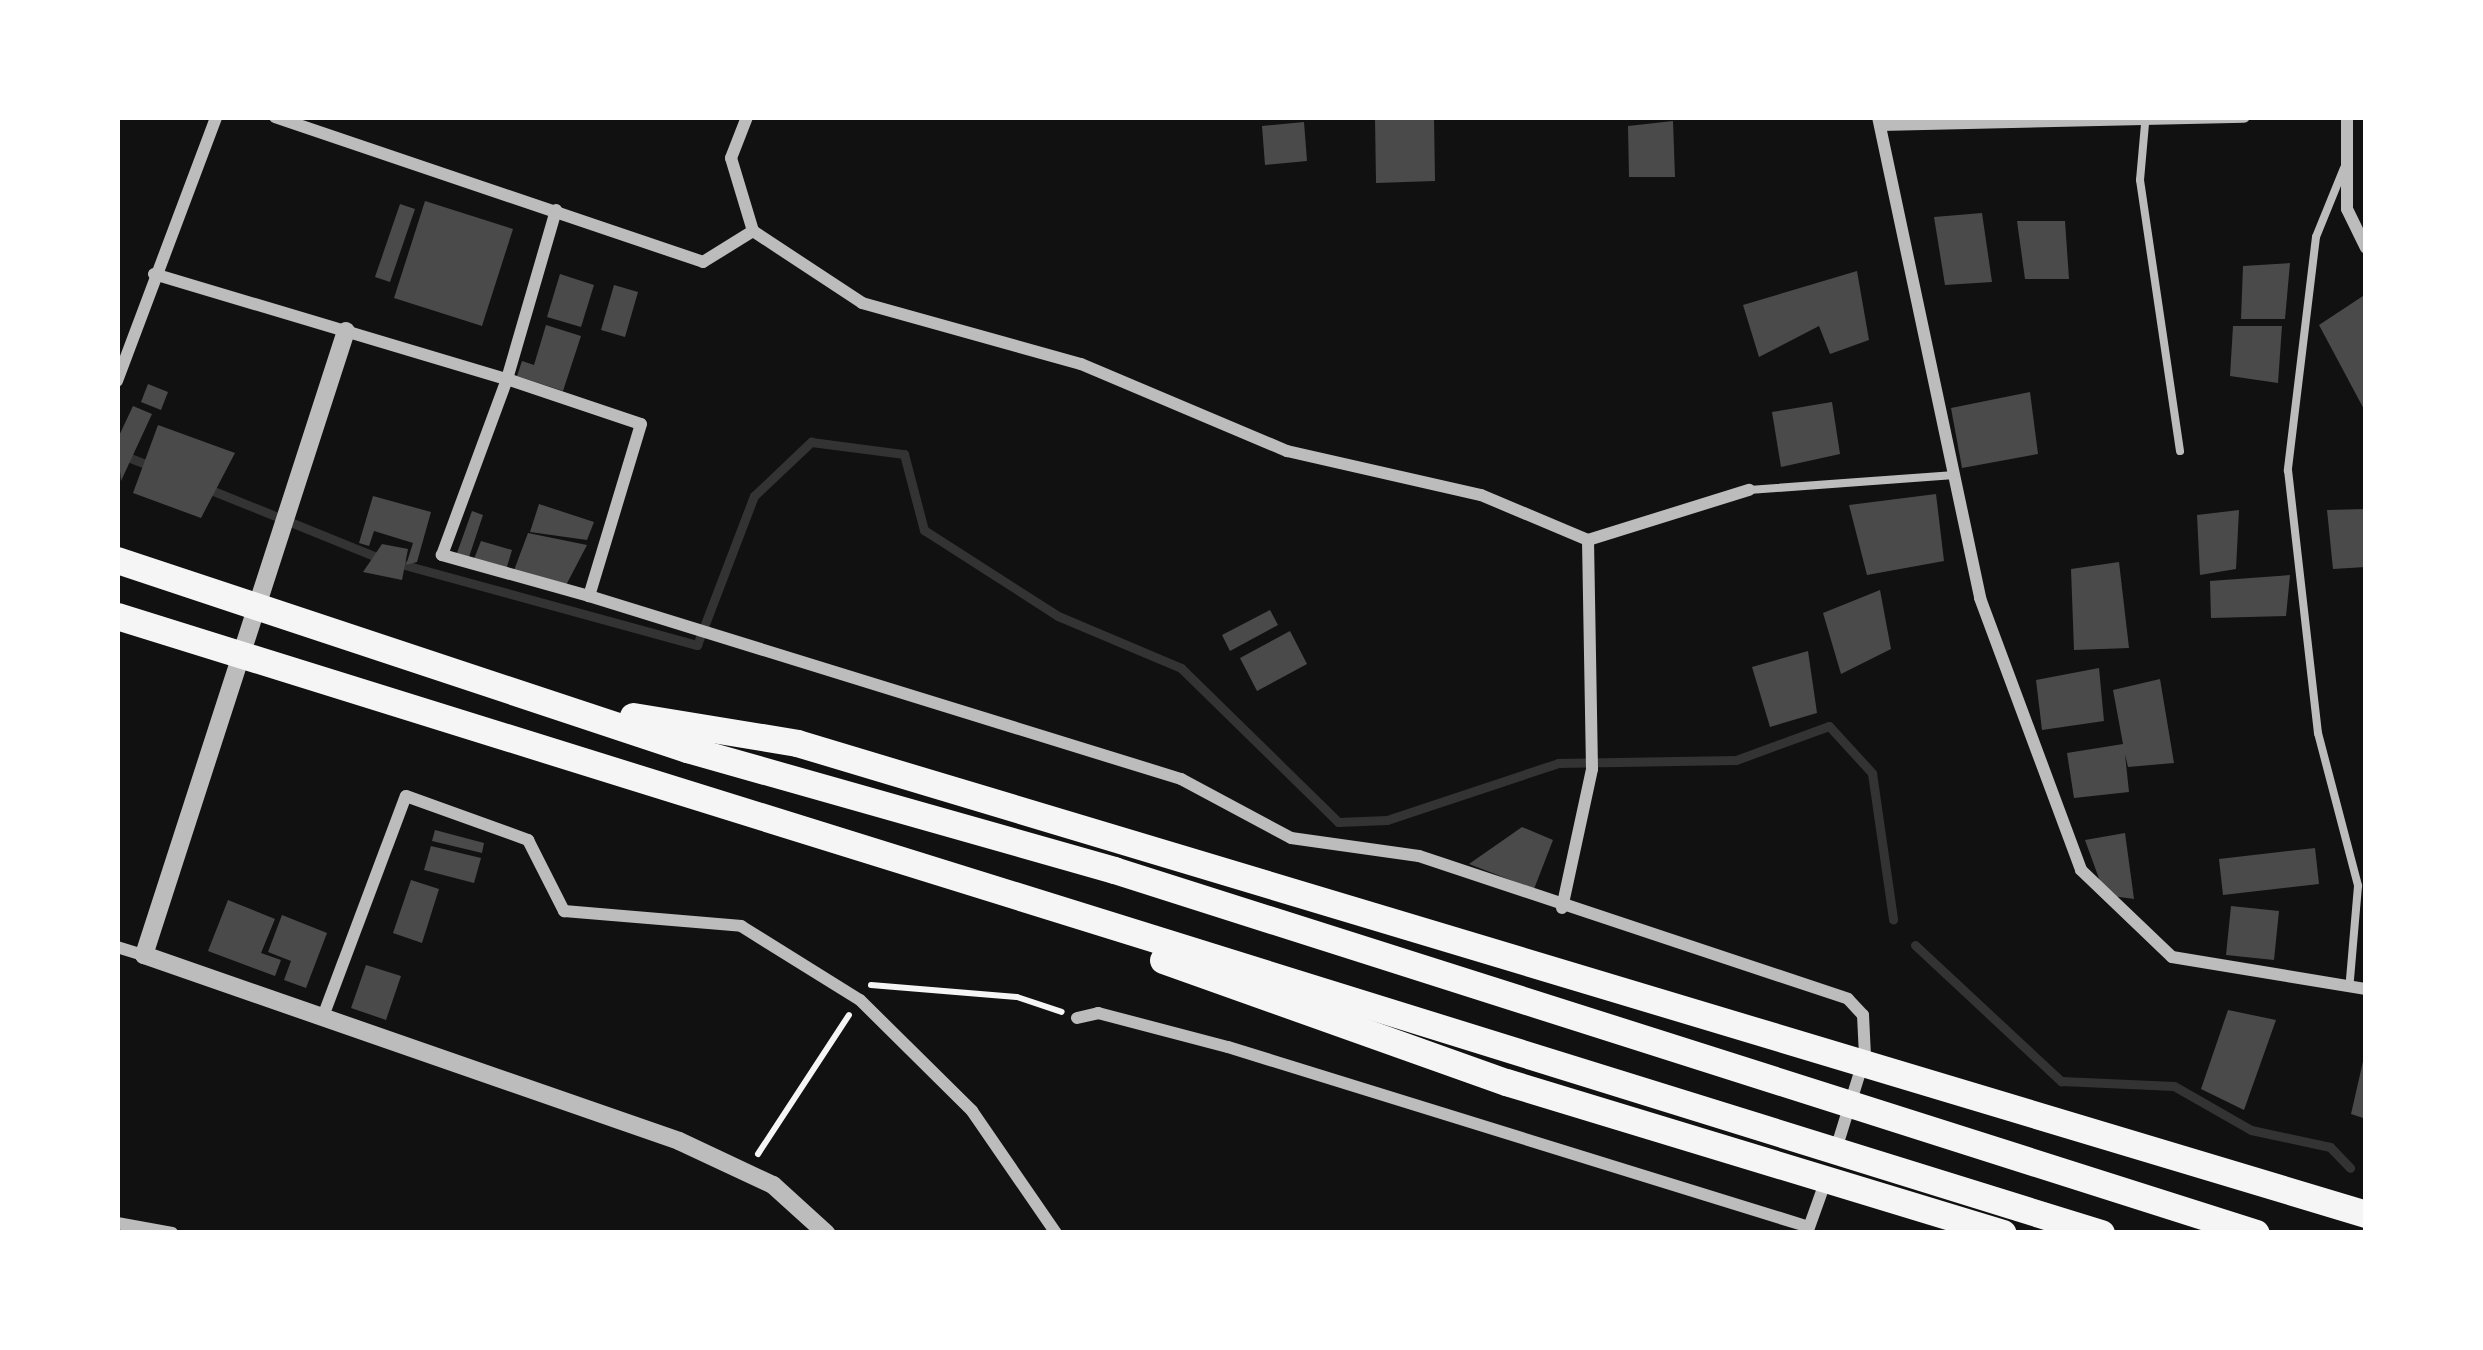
<!DOCTYPE html>
<html>
<head>
<meta charset="utf-8">
<style>
  body { margin:0 }
  #map { position:relative; width:2483px; height:1350px; overflow:hidden; background:#111; font-family:"Roboto Serif",serif }
  div>[style] { position:absolute }
  .stream>* { height:9px; margin:-4.5px; padding:0 4.5px; transform-origin:4.5px; border-radius:4.5px; background:#333 }
  .building>* { inset:0; background:#4a4a4a }
  .path>* { height:6px; margin:-3px; padding:0 3px; transform-origin:3px; border-radius:3px; background:#f5f5f5 }
  .service>* { height:8px; margin:-4px; padding:0 4px; transform-origin:4px; border-radius:4px; background:#bcbcbc }
  .minor>* { height:12px; margin:-6px; padding:0 6px; transform-origin:6px; border-radius:6px; background:#bcbcbc }
  .tertiary>* { height:18px; margin:-9px; padding:0 9px; transform-origin:9px; border-radius:9px; background:#bcbcbc }
  .trunk>* { height:27px; margin:-13.5px; padding:0 13.5px; transform-origin:13.5px; border-radius:13.5px; background:#f5f5f5 }
  span { translate:-50% -50%; white-space:nowrap; text-align:center; line-height:1.15; -webkit-text-stroke:12px #fff; paint-order:stroke }
  .frame { position:absolute; inset:0; border:120px solid #fff; pointer-events:none }
</style>
</head>
<body>
<div id="map">
  <div class="stream">
    <i style="left:117px;top:453px;width:36px;rotate:21deg"></i>
    <i style="left:206px;top:488px;width:187px;rotate:22deg"></i>
    <i style="left:379px;top:558px;width:330px;rotate:15.3deg"></i>
    <i style="left:697px;top:645px;width:160px;rotate:-69.1deg"></i>
    <i style="left:754px;top:496px;width:79px;rotate:-43.5deg"></i>
    <i style="left:811px;top:442px;width:94px;rotate:7.4deg"></i>
    <i style="left:904px;top:454px;width:79px;rotate:75.3deg"></i>
    <i style="left:924px;top:530px;width:159px;rotate:32.7deg"></i>
    <i style="left:1058px;top:616px;width:134px;rotate:22.9deg"></i>
    <i style="left:1181px;top:668px;width:220px;rotate:44.4deg"></i>
    <i style="left:1338px;top:822px;width:49px;rotate:-2.3deg"></i>
    <i style="left:1387px;top:820px;width:180px;rotate:-18.4deg"></i>
    <i style="left:1558px;top:763px;width:178px;rotate:-1deg"></i>
    <i style="left:1736px;top:760px;width:99px;rotate:-20.1deg"></i>
    <i style="left:1829px;top:726px;width:64px;rotate:47.5deg"></i>
    <i style="left:1872px;top:773px;width:148px;rotate:81.8deg"></i>
    <i style="left:1915px;top:945px;width:200px;rotate:43deg"></i>
    <i style="left:2061px;top:1081px;width:113px;rotate:2.5deg"></i>
    <i style="left:2174px;top:1086px;width:89px;rotate:29.7deg"></i>
    <i style="left:2251px;top:1130px;width:81px;rotate:12.1deg"></i>
    <i style="left:2330px;top:1147px;width:29px;rotate:46deg"></i>
  </div>
  <div class="building">
    <i style="clip-path:polygon(1375px 117px,1434px 117px,1435px 181px,1376px 183px)"></i>
    <i style="clip-path:polygon(1673px 121px,1675px 177px,1629px 177px,1628px 126px)"></i>
    <i style="clip-path:polygon(1304px 122px,1307px 161px,1265px 165px,1262px 126px)"></i>
    <i style="clip-path:polygon(425px 201px,513px 229px,482px 326px,394px 298px)"></i>
    <i style="clip-path:polygon(400px 204px,415px 209px,390px 282px,375px 277px)"></i>
    <i style="clip-path:polygon(1982px 213px,1992px 282px,1945px 285px,1934px 217px)"></i>
    <i style="clip-path:polygon(2017px 221px,2065px 221px,2069px 279px,2025px 279px)"></i>
    <i style="clip-path:polygon(2290px 263px,2285px 319px,2241px 319px,2243px 266px)"></i>
    <i style="clip-path:polygon(1857px 271px,1869px 340px,1830px 354px,1819px 326px,1759px 357px,1743px 305px)"></i>
    <i style="clip-path:polygon(560px 274px,594px 285px,581px 327px,547px 317px)"></i>
    <i style="clip-path:polygon(614px 285px,638px 292px,625px 337px,601px 330px)"></i>
    <i style="clip-path:polygon(2366px 294px,2366px 413px,2319px 325px)"></i>
    <i style="clip-path:polygon(546px 325px,581px 336px,563px 391px,517px 376px,522px 361px,534px 365px)"></i>
    <i style="clip-path:polygon(2233px 326px,2282px 326px,2278px 383px,2230px 376px)"></i>
    <i style="clip-path:polygon(148px 384px,168px 392px,161px 410px,141px 402px)"></i>
    <i style="clip-path:polygon(2030px 392px,2038px 454px,1962px 468px,1951px 408px)"></i>
    <i style="clip-path:polygon(1832px 402px,1840px 454px,1781px 467px,1772px 412px)"></i>
    <i style="clip-path:polygon(133px 406px,152px 414px,121px 481px,117px 440px)"></i>
    <i style="clip-path:polygon(158px 425px,235px 453px,201px 518px,133px 493px)"></i>
    <i style="clip-path:polygon(1936px 494px,1944px 561px,1867px 575px,1849px 505px)"></i>
    <i style="clip-path:polygon(373px 496px,431px 512px,417px 562px,406px 565px,413px 543px,374px 531px,369px 546px,359px 543px)"></i>
    <i style="clip-path:polygon(539px 504px,594px 522px,587px 540px,530px 532px)"></i>
    <i style="clip-path:polygon(2366px 509px,2366px 567px,2333px 569px,2327px 510px)"></i>
    <i style="clip-path:polygon(2239px 510px,2236px 569px,2200px 575px,2197px 515px)"></i>
    <i style="clip-path:polygon(472px 511px,483px 515px,469px 557px,457px 553px)"></i>
    <i style="clip-path:polygon(528px 533px,587px 545px,563px 591px,513px 573px)"></i>
    <i style="clip-path:polygon(481px 541px,512px 550px,506px 570px,474px 559px)"></i>
    <i style="clip-path:polygon(382px 544px,408px 549px,402px 580px,363px 572px)"></i>
    <i style="clip-path:polygon(2119px 562px,2129px 648px,2074px 650px,2071px 569px)"></i>
    <i style="clip-path:polygon(2290px 575px,2286px 616px,2211px 618px,2210px 581px)"></i>
    <i style="clip-path:polygon(1880px 590px,1891px 649px,1841px 674px,1823px 613px)"></i>
    <i style="clip-path:polygon(1270px 610px,1278px 625px,1230px 651px,1222px 635px)"></i>
    <i style="clip-path:polygon(1290px 631px,1307px 664px,1257px 691px,1240px 658px)"></i>
    <i style="clip-path:polygon(1808px 651px,1817px 713px,1770px 727px,1752px 667px)"></i>
    <i style="clip-path:polygon(2099px 668px,2104px 721px,2042px 730px,2036px 680px)"></i>
    <i style="clip-path:polygon(2160px 679px,2174px 763px,2128px 767px,2125px 754px,2129px 792px,2074px 798px,2067px 753px,2123px 744px,2113px 690px)"></i>
    <i style="clip-path:polygon(1522px 827px,1553px 840px,1534px 889px,1469px 864px)"></i>
    <i style="clip-path:polygon(435px 830px,484px 843px,482px 853px,432px 841px)"></i>
    <i style="clip-path:polygon(2125px 833px,2134px 899px,2105px 895px,2085px 840px)"></i>
    <i style="clip-path:polygon(431px 846px,481px 858px,474px 883px,424px 870px)"></i>
    <i style="clip-path:polygon(2315px 848px,2319px 884px,2223px 895px,2219px 859px)"></i>
    <i style="clip-path:polygon(411px 880px,439px 889px,422px 943px,393px 933px)"></i>
    <i style="clip-path:polygon(228px 900px,275px 919px,261px 953px,281px 960px,275px 976px,208px 951px)"></i>
    <i style="clip-path:polygon(2231px 906px,2279px 911px,2274px 960px,2226px 955px)"></i>
    <i style="clip-path:polygon(282px 915px,327px 933px,306px 988px,284px 980px,291px 961px,268px 952px)"></i>
    <i style="clip-path:polygon(366px 965px,401px 976px,386px 1020px,351px 1008px)"></i>
    <i style="clip-path:polygon(2228px 1010px,2276px 1020px,2244px 1110px,2201px 1089px)"></i>
    <i style="clip-path:polygon(2364px 1057px,2366px 1058px,2366px 1119px,2351px 1114px)"></i>
  </div>
  <div class="path">
    <i style="left:871px;top:985px;width:146px;rotate:4.7deg"></i>
    <i style="left:1017px;top:997px;width:47px;rotate:18.4deg"></i>
    <i style="left:758px;top:1154px;width:166px;rotate:-56.8deg"></i>
  </div>
  <div class="service">
    <i style="left:2145px;top:124px;width:56px;rotate:95.1deg"></i>
    <i style="left:2140px;top:180px;width:274px;rotate:81.6deg"></i>
    <i style="left:2344px;top:168px;width:74px;rotate:112.1deg"></i>
    <i style="left:2316px;top:237px;width:235px;rotate:96.9deg"></i>
    <i style="left:2288px;top:470px;width:265px;rotate:83.5deg"></i>
    <i style="left:2318px;top:733px;width:158px;rotate:75.3deg"></i>
    <i style="left:2358px;top:886px;width:94px;rotate:94.9deg"></i>
    <i style="left:1749px;top:490px;width:206px;rotate:-4.2deg"></i>
  </div>
  <div class="minor">
    <i style="left:275px;top:117px;width:452px;rotate:18.7deg"></i>
    <i style="left:703px;top:262px;width:59px;rotate:-31.8deg"></i>
    <i style="left:747px;top:117px;width:44px;rotate:111.3deg"></i>
    <i style="left:731px;top:158px;width:76px;rotate:73.2deg"></i>
    <i style="left:753px;top:231px;width:131px;rotate:33.4deg"></i>
    <i style="left:862px;top:303px;width:227px;rotate:15.6deg"></i>
    <i style="left:1081px;top:364px;width:224px;rotate:22.9deg"></i>
    <i style="left:1287px;top:451px;width:199px;rotate:12.8deg"></i>
    <i style="left:1481px;top:495px;width:116px;rotate:22.8deg"></i>
    <i style="left:1588px;top:540px;width:169px;rotate:-17.3deg"></i>
    <i style="left:1878px;top:117px;width:492px;rotate:78deg"></i>
    <i style="left:1980px;top:598px;width:290px;rotate:69.6deg"></i>
    <i style="left:2081px;top:870px;width:126px;rotate:43.7deg"></i>
    <i style="left:2172px;top:957px;width:197px;rotate:9.4deg"></i>
    <i style="left:2347px;top:117px;width:92px;rotate:90deg"></i>
    <i style="left:2347px;top:209px;width:43px;rotate:64deg"></i>
    <i style="left:1880px;top:125px;width:364px;rotate:-1.3deg"></i>
    <i style="left:154px;top:274px;width:368px;rotate:16.6deg"></i>
    <i style="left:507px;top:379px;width:141px;rotate:18.6deg"></i>
    <i style="left:641px;top:424px;width:180px;rotate:106.8deg"></i>
    <i style="left:589px;top:596px;width:153px;rotate:-164.4deg"></i>
    <i style="left:442px;top:555px;width:188px;rotate:-69.7deg"></i>
    <i style="left:507px;top:379px;width:176px;rotate:-73.8deg"></i>
    <i style="left:117px;top:381px;width:282px;rotate:-69.4deg"></i>
    <i style="left:589px;top:596px;width:620px;rotate:17.18deg"></i>
    <i style="left:1181px;top:779px;width:125px;rotate:28.2deg"></i>
    <i style="left:1291px;top:838px;width:129px;rotate:8deg"></i>
    <i style="left:1419px;top:856px;width:452px;rotate:18.4deg"></i>
    <i style="left:1848px;top:999px;width:22px;rotate:47deg"></i>
    <i style="left:1863px;top:1015px;width:41px;rotate:87.2deg"></i>
    <i style="left:1865px;top:1056px;width:97px;rotate:107.3deg"></i>
    <i style="left:1562px;top:908px;width:142px;rotate:-77.8deg"></i>
    <i style="left:1592px;top:769px;width:229px;rotate:-91deg"></i>
    <i style="left:117px;top:947px;width:28px;rotate:17deg"></i>
    <i style="left:1077px;top:1018px;width:22px;rotate:-13deg"></i>
    <i style="left:1098px;top:1013px;width:134px;rotate:14.7deg"></i>
    <i style="left:1228px;top:1047px;width:608px;rotate:17.21deg"></i>
    <i style="left:322px;top:1019px;width:238px;rotate:-69.4deg"></i>
    <i style="left:406px;top:796px;width:130px;rotate:19.8deg"></i>
    <i style="left:528px;top:840px;width:80px;rotate:63.1deg"></i>
    <i style="left:564px;top:911px;width:178px;rotate:4.8deg"></i>
    <i style="left:741px;top:926px;width:140px;rotate:31.9deg"></i>
    <i style="left:860px;top:1000px;width:158px;rotate:44.7deg"></i>
    <i style="left:972px;top:1111px;width:148px;rotate:55.5deg"></i>
    <i style="left:117px;top:1223px;width:56px;rotate:10.3deg"></i>
    <i style="left:1807px;top:1233px;width:56px;rotate:-70.3deg"></i>
  </div>
  <div class="tertiary">
    <i style="left:346px;top:331px;width:656px;rotate:107.94deg"></i>
    <i style="left:144px;top:955px;width:566px;rotate:19.17deg"></i>
    <i style="left:679px;top:1141px;width:104px;rotate:25.1deg"></i>
    <i style="left:773px;top:1185px;width:72px;rotate:42.2deg"></i>
  </div>
  <div class="trunk">
    <i style="left:117px;top:560px;width:601px;rotate:18.34deg"></i>
    <i style="left:687px;top:749px;width:444px;rotate:15.8deg"></i>
    <i style="left:1114px;top:870px;width:1198px;rotate:17.63deg"></i>
    <i style="left:117px;top:616px;width:2078px;rotate:17.28deg"></i>
    <i style="left:633px;top:716px;width:166px;rotate:9.3deg"></i>
    <i style="left:797px;top:743px;width:1638px;rotate:16.71deg"></i>
    <i style="left:1163px;top:960px;width:364px;rotate:19.6deg"></i>
    <i style="left:1506px;top:1082px;width:519px;rotate:16.9deg"></i>
  </div>
  <div class="frame"></div>
</div>
</body>
</html>
